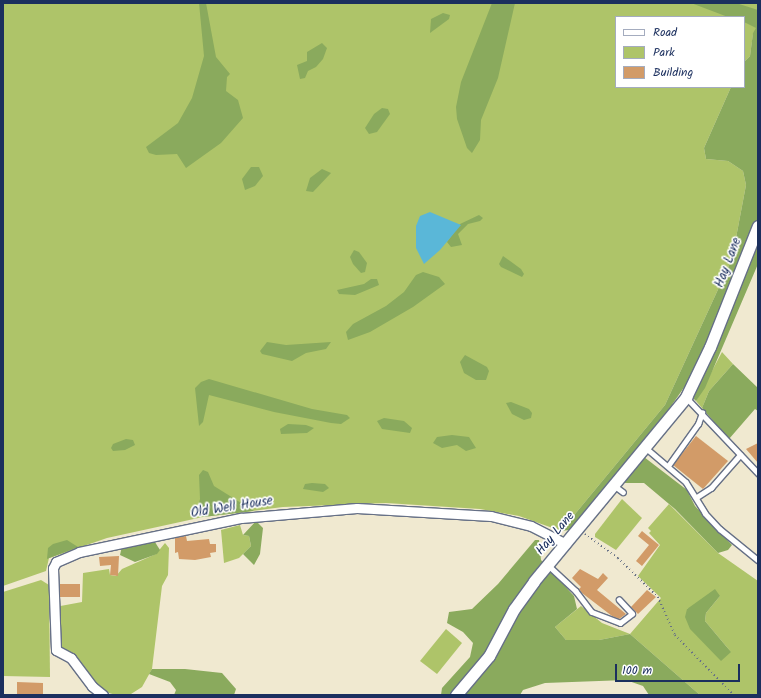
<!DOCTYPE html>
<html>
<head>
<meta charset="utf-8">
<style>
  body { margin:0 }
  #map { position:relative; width:761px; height:698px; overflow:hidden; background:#f0e9d0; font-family:Kalam,sans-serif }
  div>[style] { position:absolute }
  .green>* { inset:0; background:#aec469 }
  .forest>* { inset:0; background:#8aaa5d }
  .water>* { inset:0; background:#5ab7d8 }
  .building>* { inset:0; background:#d29b68 }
  .path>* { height:1.5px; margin-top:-0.75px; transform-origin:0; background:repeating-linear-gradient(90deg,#667086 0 1px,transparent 0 4px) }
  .roads { filter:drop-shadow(1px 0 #667086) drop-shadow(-1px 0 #667086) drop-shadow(0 1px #667086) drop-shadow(0 -1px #667086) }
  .service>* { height:4.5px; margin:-2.25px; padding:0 2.25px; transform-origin:2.25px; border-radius:2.25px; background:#fff }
  .minor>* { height:9px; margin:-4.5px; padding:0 4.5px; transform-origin:4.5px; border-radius:4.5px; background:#fff }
  .tertiary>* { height:11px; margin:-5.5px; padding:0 5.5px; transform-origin:5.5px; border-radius:5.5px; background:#fff }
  span { translate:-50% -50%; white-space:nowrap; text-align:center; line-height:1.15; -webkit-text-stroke:3.5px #fff; paint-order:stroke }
  .street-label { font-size:13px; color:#1b2f5e }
  .frame { position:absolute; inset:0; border:4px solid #1b2f5e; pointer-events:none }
  .legend { position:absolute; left:615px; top:16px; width:130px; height:72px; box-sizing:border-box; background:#fff; border:1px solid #a4acbf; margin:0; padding:5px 7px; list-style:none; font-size:12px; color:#1b2f5e }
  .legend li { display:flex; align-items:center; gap:8px; height:20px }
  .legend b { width:20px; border:1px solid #a4acbf }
  .scale { position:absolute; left:615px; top:664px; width:125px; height:18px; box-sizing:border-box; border:2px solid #1b2f5e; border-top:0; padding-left:5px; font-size:12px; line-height:14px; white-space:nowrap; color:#1b2f5e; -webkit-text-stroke:3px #fff; paint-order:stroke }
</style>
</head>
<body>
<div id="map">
  <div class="green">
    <i style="clip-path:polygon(3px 3px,758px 3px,758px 26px,753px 34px,750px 56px,744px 62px,744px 17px,616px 17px,616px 87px,731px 87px,704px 148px,706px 159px,728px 161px,743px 171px,746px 185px,732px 259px,665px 405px,561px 531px,519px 516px,480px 509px,386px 503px,283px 507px,203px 517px,107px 538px,49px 558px,46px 571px,3px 586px)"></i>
    <i style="clip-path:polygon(722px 352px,733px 364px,709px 391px,702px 408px,696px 401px)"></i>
    <i style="clip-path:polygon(622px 499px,642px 518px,616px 550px,595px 537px,595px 534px)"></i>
    <i style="clip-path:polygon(evenodd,669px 504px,718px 553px,758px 581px,758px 695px,700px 695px,630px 634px,599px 640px,566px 640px,555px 627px,581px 606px,602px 623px,630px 634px,661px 598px,638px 576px,660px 545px,649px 533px,651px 531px,648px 528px,669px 504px,720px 596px,706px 613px,705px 621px,731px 652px,687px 609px,720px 596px)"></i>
    <i style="clip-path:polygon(240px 525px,243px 535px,249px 536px,251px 546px,239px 558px,224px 563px,221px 530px)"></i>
    <i style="clip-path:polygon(165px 543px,169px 548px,168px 575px,162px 586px,152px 669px,142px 687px,131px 694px,116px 695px,109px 693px,100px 689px,56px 647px,55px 607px,82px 602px,83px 573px,109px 569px,110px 575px,116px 576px,122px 569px,156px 554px)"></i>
    <i style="clip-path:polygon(41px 580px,49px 585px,50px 677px,3px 676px,3px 592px)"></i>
    <i style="clip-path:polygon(446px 629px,462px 643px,437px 674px,420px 661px)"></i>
  </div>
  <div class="forest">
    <i style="clip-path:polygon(199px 3px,206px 3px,216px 57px,230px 74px,227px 77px,226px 91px,238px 100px,243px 118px,221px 143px,186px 168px,177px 154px,156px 155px,149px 153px,146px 147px,178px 123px,192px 98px,204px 56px)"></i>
    <i style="clip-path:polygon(492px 3px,515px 3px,498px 78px,481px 120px,480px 140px,472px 153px,467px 148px,457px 119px,456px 107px,461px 82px)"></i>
    <i style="clip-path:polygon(691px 3px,736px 3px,758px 10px,758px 264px,705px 388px,696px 401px,691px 396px,694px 373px,660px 422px,644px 457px,687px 490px,695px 506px,732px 545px,728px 550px,718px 553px,675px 509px,644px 483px,624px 483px,615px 478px,569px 530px,561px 531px,665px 405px,732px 259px,746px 185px,743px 171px,728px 161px,706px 159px,704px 148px,731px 87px,744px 87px,744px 62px,750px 56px,753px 33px,756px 28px,744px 22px,744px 17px,728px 17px)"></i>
    <i style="clip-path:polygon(443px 13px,450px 15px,449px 19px,430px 33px,431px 19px)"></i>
    <i style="clip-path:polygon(322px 43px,327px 48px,323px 59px,316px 67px,308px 71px,305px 78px,300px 79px,297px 65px,307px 61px,307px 52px)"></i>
    <i style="clip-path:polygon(382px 108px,388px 109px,390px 114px,377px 132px,369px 134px,365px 128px,374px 114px)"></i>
    <i style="clip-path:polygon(251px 167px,259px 167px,263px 176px,255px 186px,245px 190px,242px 179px)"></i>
    <i style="clip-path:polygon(322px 169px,331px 173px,313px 192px,306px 191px,310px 178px)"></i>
    <i style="clip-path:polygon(479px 215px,483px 218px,480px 221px,468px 224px,458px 234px,462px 245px,451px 247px,447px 242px,460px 224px)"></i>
    <i style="clip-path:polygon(354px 250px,359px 252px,367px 263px,365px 272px,361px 273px,353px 264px,350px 257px)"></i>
    <i style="clip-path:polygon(503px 256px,521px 269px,524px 274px,522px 277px,501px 267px,499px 264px)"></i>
    <i style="clip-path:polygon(423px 272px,439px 277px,445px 284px,413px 307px,370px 332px,348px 340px,346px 332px,353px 324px,386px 306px,404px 292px,416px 275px)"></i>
    <i style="clip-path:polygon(371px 279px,377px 279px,379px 285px,355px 295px,339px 294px,337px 290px,364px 284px)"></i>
    <i style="clip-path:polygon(267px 342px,286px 345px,331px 342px,326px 349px,306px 353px,292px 361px,262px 354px,260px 351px)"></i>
    <i style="clip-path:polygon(465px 355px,487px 367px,489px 371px,486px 380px,476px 380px,464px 373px,460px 362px)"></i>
    <i style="clip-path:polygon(733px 364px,758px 388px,758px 411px,755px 409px,729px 439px,702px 408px,709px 391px)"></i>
    <i style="clip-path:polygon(209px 379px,312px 409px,347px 415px,350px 418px,341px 424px,331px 423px,274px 412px,209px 395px,203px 422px,199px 426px,195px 388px,201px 382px)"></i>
    <i style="clip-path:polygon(511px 402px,529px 409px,532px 413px,531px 418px,524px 420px,512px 414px,506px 403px)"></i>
    <i style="clip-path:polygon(384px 418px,404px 421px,412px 428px,410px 433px,382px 429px,377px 421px)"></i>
    <i style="clip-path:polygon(288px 424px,306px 425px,314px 428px,307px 433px,281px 434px,280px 429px)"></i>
    <i style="clip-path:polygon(452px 435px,469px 437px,476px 448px,466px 451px,457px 445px,442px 448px,433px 443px,437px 437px)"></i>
    <i style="clip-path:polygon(126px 439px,133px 440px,135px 445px,125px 450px,113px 451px,111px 448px,113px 444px)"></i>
    <i style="clip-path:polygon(203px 470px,208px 472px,214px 486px,254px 511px,203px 517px,198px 507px,200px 499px,199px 475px)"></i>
    <i style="clip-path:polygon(312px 483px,325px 484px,329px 488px,323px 492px,303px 489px,305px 484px)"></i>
    <i style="clip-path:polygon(256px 521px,263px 528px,260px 554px,254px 565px,243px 554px,251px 546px,249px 536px,243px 535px)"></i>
    <i style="clip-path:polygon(153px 539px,160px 550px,157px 554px,135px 562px,120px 555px,122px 546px)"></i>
    <i style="clip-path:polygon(67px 540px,78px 547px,47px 559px,48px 548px,53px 544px)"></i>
    <i style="clip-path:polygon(535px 540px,539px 540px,541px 560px,574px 596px,577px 609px,555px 627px,566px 640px,599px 640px,630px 634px,700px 695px,649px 695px,643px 686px,626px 680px,545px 683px,523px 690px,520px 695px,441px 695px,442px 688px,470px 657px,473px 643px,463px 632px,447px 623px,449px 612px,472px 609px,498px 584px)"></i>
    <i style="clip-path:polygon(715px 589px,720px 596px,706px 613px,705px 621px,731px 652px,721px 661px,690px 629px,685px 617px,687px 609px)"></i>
    <i style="clip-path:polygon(152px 669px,185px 669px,222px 673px,236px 689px,234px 695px,174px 695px,176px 690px,170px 682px,149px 674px)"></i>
  </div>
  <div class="water">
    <i style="clip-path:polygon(430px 212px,461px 225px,440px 250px,424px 264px,416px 248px,416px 226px,420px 216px)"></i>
  </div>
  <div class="building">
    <i style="clip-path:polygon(696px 436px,728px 461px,703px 489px,673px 465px)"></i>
    <i style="clip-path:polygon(758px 443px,758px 463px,746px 449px)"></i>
    <i style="clip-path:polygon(642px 531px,659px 545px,642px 566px,636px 561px,649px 545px,638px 536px)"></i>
    <i style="clip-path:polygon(186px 536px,187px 541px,209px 539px,210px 544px,216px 544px,216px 552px,210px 553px,211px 557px,195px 560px,179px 559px,178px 552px,175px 553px,175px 538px)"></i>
    <i style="clip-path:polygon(119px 556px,118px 576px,110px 575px,111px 565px,100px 566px,99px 557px)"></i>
    <i style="clip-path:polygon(580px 569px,598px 579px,603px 573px,608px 578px,597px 590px,626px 614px,619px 619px,612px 616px,582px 593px,579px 589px,581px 587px,572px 578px)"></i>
    <i style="clip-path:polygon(60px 584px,80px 584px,80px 597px,60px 597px)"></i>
    <i style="clip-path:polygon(647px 590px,656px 597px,638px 614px,631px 607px)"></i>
    <i style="clip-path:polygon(17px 682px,43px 683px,43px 694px,17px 694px)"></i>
  </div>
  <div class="path">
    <i style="left:585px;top:534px;width:41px;rotate:36deg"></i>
    <i style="left:618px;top:558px;width:56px;rotate:44.3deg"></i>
    <i style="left:658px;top:597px;width:42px;rotate:65.9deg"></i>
    <i style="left:675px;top:635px;width:84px;rotate:45.5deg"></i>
  </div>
  <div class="roads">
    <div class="service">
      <i style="left:686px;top:397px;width:105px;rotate:46.5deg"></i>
      <i style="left:646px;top:448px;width:52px;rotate:40.4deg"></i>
      <i style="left:686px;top:482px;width:36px;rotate:58deg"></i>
      <i style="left:705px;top:513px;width:22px;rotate:47deg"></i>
      <i style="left:720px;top:529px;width:49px;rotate:39.2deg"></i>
      <i style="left:668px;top:466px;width:52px;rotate:-54.5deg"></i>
      <i style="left:698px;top:424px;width:12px;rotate:-70deg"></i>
      <i style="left:615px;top:486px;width:10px;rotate:37deg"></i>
      <i style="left:697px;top:497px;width:17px;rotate:-33deg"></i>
      <i style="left:711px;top:488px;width:44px;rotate:-48.7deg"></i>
      <i style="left:548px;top:565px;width:38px;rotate:43deg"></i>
      <i style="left:576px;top:591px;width:26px;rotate:53deg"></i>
      <i style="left:592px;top:612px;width:30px;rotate:21deg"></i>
      <i style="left:620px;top:623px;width:15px;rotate:-37deg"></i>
      <i style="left:632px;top:614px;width:19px;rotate:-133deg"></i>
    </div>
    <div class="minor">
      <i style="left:103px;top:695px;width:14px;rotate:-141deg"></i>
      <i style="left:92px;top:686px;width:35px;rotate:-127deg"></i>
      <i style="left:71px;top:658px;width:17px;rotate:-152deg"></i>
      <i style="left:56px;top:650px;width:82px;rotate:-92.1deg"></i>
      <i style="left:53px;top:568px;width:7px;rotate:-63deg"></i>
      <i style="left:56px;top:562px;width:25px;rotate:-23deg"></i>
      <i style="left:79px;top:552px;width:166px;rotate:-11.9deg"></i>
      <i style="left:241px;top:518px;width:116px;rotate:-4.9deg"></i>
      <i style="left:357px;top:508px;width:134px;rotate:3.4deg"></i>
      <i style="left:491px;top:516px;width:41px;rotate:14deg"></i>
      <i style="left:531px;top:526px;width:39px;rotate:27deg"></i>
    </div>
    <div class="tertiary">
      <i style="left:456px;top:695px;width:51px;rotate:-49.8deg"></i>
      <i style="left:489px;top:656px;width:53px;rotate:-62deg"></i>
      <i style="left:514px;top:609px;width:34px;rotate:-54deg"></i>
      <i style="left:534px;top:581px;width:239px;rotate:-50.4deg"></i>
      <i style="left:686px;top:397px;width:55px;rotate:-64.4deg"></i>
      <i style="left:710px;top:347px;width:130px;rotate:-68.4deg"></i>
    </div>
  </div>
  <div class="street-label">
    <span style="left:729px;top:263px;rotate:-69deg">Hay Lane</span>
    <span style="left:232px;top:508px;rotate:-9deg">Old Well House</span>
    <span style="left:556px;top:534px;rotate:-50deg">Hay Lane</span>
  </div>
  <div class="frame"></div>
  <ul class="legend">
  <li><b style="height:5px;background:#fff"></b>Road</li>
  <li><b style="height:11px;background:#aec469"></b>Park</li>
  <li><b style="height:11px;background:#d29b68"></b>Building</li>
  </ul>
  <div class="scale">100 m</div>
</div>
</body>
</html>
